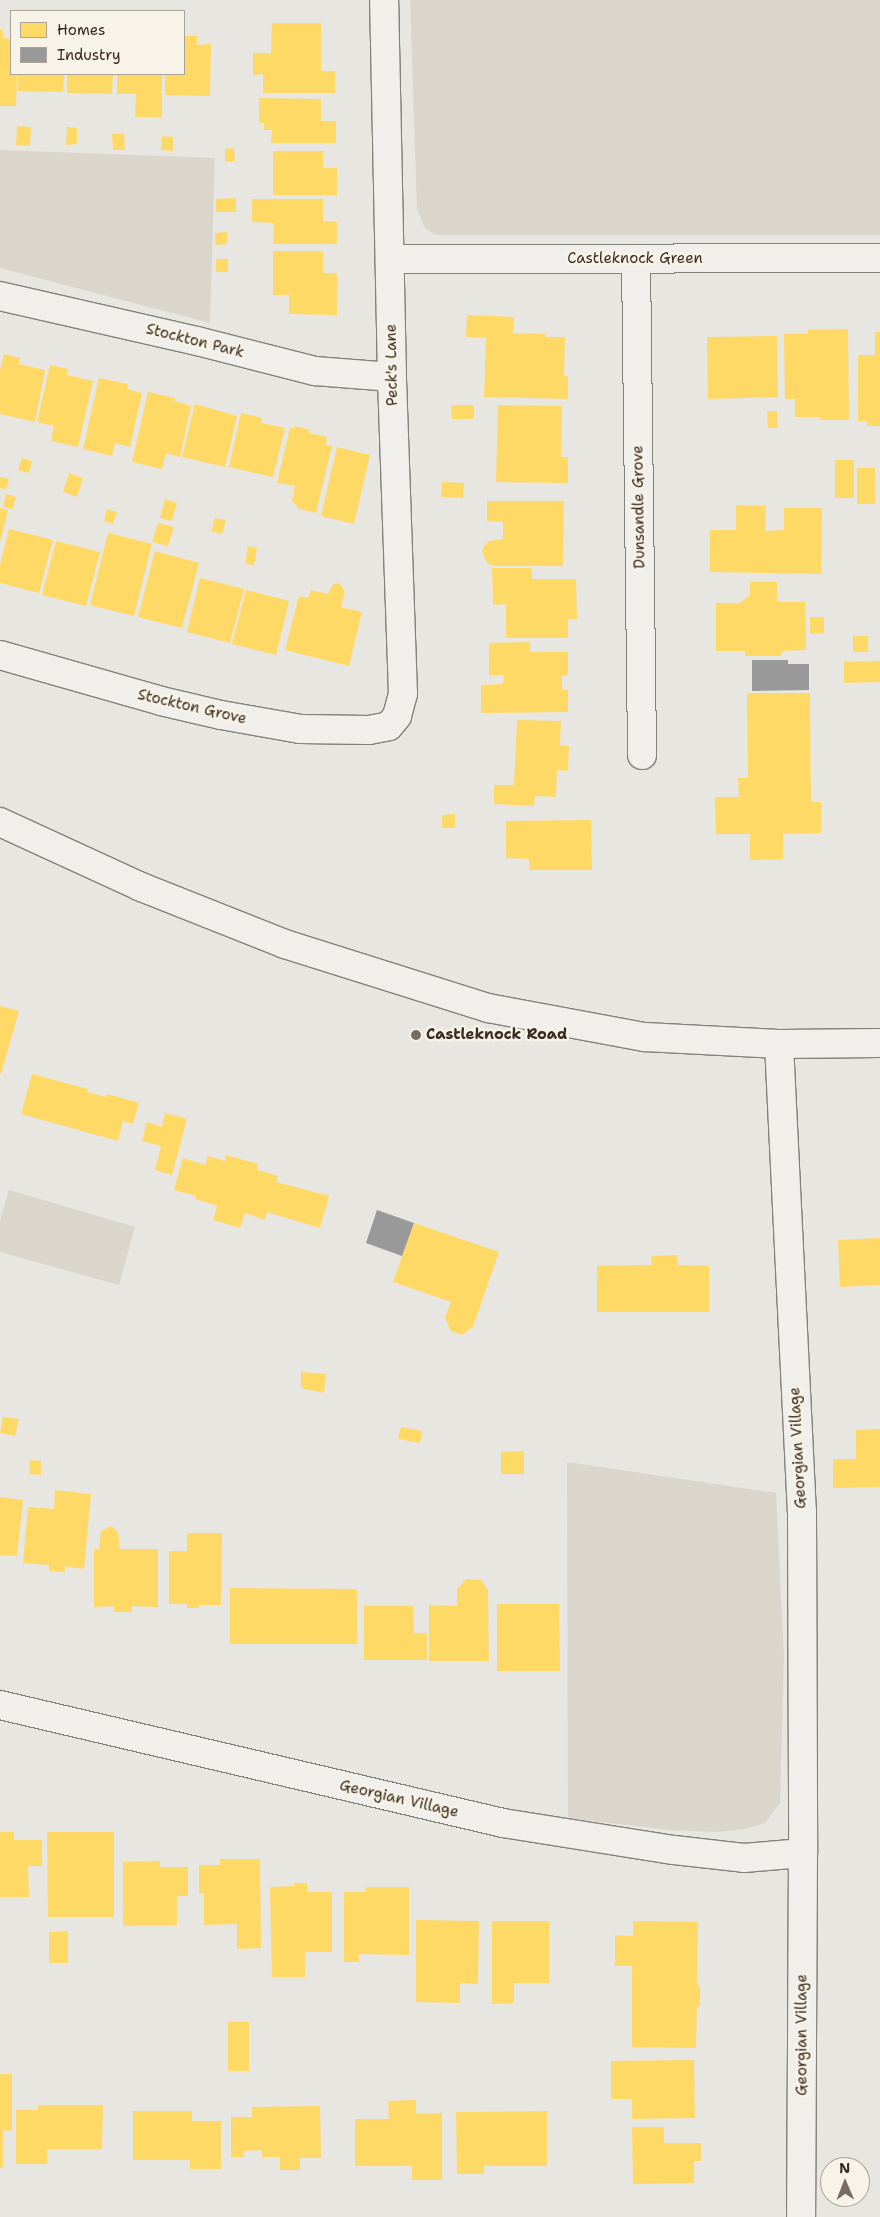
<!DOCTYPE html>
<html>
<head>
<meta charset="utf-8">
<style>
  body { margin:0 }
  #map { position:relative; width:880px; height:2217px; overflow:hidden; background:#e8e6e0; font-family:"Shantell Sans",sans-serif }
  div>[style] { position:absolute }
  .green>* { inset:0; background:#dad6cc }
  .homes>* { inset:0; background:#ffd966 }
  .industry>* { inset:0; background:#999 }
  .roads { filter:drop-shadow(1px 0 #84807a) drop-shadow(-1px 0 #84807a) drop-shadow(0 1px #84807a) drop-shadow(0 -1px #84807a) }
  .minor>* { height:28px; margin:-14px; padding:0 14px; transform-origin:14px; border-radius:14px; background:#f0efeb }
  .secondary>* { height:28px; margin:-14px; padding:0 14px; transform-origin:14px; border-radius:14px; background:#f0efeb }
  .dots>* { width:14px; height:14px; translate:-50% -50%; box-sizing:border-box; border:2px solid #f7f3e8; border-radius:50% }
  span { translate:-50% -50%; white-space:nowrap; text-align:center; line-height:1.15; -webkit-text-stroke:5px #f7f3e8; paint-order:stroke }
  .street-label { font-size:15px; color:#3b2a1e }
  .poi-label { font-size:15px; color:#3b2a1e; font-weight:700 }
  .left { translate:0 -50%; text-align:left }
  .legend { position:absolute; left:10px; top:10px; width:175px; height:65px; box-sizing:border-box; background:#f7f3e8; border:1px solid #aca397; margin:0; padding:6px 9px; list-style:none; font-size:15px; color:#3b2a1e }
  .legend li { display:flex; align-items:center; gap:10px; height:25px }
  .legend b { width:25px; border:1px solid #aca397 }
  .north { position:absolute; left:820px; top:2157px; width:50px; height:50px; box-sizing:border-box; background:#f7f3e8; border:1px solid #aca397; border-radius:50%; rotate:359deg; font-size:14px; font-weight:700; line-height:20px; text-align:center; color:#3b2a1e }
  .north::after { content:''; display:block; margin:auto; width:18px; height:22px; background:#786c62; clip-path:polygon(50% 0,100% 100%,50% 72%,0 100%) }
</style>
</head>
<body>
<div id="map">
  <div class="green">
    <i style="clip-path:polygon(410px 0,880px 0,880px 235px,436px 235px,425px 228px,417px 210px)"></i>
    <i style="clip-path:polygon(0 150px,215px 158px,210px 323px,0 268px)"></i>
    <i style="clip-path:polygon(9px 1190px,135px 1227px,119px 1285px,0 1252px,0 1221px)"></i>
    <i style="clip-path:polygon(567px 1462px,776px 1493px,784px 1657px,780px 1803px,765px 1823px,746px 1829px,717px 1832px,668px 1830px,568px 1818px)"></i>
  </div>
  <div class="homes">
    <i style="clip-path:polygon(272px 23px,321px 23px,321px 71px,335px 71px,335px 93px,263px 93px,263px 74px,253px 75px,253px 53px,271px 53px)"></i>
    <i style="clip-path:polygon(0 30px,3px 30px,3px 38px,11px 39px,11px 74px,17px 74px,16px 106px,0 106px)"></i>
    <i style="clip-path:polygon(184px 36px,197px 36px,197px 45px,211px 44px,210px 96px,165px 95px,165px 74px,184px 74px)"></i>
    <i style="clip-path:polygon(18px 74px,64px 74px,63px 92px,18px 91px)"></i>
    <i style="clip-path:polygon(67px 74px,113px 74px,112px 94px,67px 93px)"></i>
    <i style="clip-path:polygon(117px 74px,162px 74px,162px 117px,135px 117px,136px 94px,117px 94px)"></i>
    <i style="clip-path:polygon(259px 98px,321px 99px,321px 121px,336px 121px,336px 143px,271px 143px,272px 130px,264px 130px,264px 123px,259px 123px)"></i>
    <i style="clip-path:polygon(17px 126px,31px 127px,30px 146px,16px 145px)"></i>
    <i style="clip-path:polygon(67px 127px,77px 128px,77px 144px,66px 145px)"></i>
    <i style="clip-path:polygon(112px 134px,124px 134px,125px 150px,113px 150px)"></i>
    <i style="clip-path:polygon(162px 136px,173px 137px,173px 151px,161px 150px)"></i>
    <i style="clip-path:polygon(234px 148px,235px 161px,225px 162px,225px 149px)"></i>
    <i style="clip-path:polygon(273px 151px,323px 151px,323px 168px,337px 168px,337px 195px,273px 195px)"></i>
    <i style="clip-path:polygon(236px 198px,236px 212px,216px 212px,216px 199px)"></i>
    <i style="clip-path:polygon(252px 199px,323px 199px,323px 221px,337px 222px,337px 244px,273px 244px,274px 223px,252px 222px)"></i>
    <i style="clip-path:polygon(227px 232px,227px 244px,215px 245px,215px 233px)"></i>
    <i style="clip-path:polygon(273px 251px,323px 251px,323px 273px,337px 273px,337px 315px,289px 314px,289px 295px,273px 295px)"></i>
    <i style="clip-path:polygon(216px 259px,228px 259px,228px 272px,216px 272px)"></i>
    <i style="clip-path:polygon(467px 315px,514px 317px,513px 333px,546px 334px,546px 337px,565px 337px,564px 376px,568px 376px,568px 399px,484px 397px,486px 338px,466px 337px)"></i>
    <i style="clip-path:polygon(848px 329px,849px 420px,820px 420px,820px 417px,795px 417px,795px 399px,785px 399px,784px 334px,808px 334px,808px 330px)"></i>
    <i style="clip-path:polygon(875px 332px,880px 332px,880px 426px,867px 426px,867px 421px,858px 421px,858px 355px,875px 355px)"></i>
    <i style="clip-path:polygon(777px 336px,778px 397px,708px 399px,707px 337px)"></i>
    <i style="clip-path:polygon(4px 354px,20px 358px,19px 364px,45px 370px,35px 422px,0 414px,0 371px)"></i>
    <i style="clip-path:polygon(50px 365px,68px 369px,67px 375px,93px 381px,78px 447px,51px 441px,54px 426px,37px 422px)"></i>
    <i style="clip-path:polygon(99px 378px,128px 384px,127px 389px,142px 393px,130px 447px,115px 443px,112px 456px,83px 449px)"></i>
    <i style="clip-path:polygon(148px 392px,175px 398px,174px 401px,191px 406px,180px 457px,166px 453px,162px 469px,132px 462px)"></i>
    <i style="clip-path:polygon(195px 404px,237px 416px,225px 467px,182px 457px)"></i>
    <i style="clip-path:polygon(451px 405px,474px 405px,474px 419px,452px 419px)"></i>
    <i style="clip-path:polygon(498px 405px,562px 406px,561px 457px,568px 457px,568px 483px,496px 482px)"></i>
    <i style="clip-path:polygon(767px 411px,777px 411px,778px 428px,768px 428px)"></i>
    <i style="clip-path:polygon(241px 413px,262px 418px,261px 423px,285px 428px,273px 477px,229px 467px)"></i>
    <i style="clip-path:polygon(294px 426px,310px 430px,309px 433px,327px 437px,326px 445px,332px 446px,316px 513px,299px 509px,292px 500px,295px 486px,277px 483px,290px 428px,294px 429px)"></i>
    <i style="clip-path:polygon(337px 447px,370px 455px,354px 524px,321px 516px)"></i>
    <i style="clip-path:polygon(22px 458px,32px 461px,29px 473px,18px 470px)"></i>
    <i style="clip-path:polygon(835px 460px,854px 460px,854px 498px,835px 498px)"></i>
    <i style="clip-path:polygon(857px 468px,875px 468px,875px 504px,857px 504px)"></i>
    <i style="clip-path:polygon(69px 473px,83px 478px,77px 497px,63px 492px)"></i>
    <i style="clip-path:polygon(0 477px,9px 479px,6px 490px,0 488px)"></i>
    <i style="clip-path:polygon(442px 482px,464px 483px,463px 498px,441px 497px)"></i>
    <i style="clip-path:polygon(6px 494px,16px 497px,13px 509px,3px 507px)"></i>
    <i style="clip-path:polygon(165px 499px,177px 503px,172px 521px,160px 518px)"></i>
    <i style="clip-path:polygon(487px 501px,564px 501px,563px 566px,495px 566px,488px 564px,482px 552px,484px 546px,489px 541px,503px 539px,503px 522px,487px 521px)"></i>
    <i style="clip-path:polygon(736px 505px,766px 506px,765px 531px,784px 530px,784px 508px,822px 508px,821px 574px,710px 572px,710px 530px,736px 530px)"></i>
    <i style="clip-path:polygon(0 508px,8px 510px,1px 539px,0 539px)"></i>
    <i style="clip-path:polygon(107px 509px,117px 512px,113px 524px,104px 521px)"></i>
    <i style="clip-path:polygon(215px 518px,226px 520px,222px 534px,211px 531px)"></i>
    <i style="clip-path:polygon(158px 523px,174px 527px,168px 546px,152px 542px)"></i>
    <i style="clip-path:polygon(9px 529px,53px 540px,39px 593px,0 583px,0 565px)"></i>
    <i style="clip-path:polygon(108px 533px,152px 544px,134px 616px,90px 605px)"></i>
    <i style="clip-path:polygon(56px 541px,100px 552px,86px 606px,42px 595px)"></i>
    <i style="clip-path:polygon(248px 546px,257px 548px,254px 565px,245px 564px)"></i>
    <i style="clip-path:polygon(155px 551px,199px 563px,182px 628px,138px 617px)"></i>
    <i style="clip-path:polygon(492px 568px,531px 568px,532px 579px,576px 579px,577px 619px,568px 619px,568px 638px,506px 638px,506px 604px,493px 605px)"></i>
    <i style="clip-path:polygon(200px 578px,244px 589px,230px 643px,187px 632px)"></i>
    <i style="clip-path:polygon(750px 582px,777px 582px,777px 602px,805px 602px,806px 650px,781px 651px,781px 656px,745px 656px,745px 651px,716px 651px,716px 603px,740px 603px,750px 595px)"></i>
    <i style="clip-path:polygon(340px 583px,345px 592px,341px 607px,362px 612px,349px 666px,285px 650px,299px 596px,308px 598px,311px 590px,328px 594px,333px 584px)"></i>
    <i style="clip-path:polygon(246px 590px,289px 601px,276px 655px,232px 644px)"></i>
    <i style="clip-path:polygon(810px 617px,824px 617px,824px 633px,810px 634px)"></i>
    <i style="clip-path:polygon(853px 636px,868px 636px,868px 652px,853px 652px)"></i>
    <i style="clip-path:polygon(530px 642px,530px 652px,568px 652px,568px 675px,562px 676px,562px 690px,568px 690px,568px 712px,481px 713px,481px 685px,503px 684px,504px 675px,489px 675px,489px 643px)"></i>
    <i style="clip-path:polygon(880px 661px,880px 682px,844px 683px,844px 662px)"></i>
    <i style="clip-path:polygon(747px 693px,810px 693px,811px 802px,821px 802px,821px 833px,783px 834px,783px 859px,750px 860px,750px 834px,716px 834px,715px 797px,739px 797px,738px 778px,748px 778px)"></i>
    <i style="clip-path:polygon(517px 720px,561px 721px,560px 745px,569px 746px,568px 771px,557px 770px,556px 797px,535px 796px,534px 806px,494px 804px,494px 785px,514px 785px)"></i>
    <i style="clip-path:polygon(455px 814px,455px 828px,442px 828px,442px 815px)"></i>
    <i style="clip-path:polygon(591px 820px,592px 870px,529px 870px,529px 859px,506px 858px,506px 821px)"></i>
    <i style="clip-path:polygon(0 1006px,19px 1011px,1px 1074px,0 1074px)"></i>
    <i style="clip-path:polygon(32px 1074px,88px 1089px,87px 1092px,106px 1097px,107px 1094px,139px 1103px,133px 1124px,123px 1121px,118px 1141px,21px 1114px)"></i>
    <i style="clip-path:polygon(165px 1113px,187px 1119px,172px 1175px,155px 1170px,161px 1146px,142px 1141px,147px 1122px,162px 1127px)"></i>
    <i style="clip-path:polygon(226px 1155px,258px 1164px,257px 1170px,278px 1176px,276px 1182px,329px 1196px,320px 1228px,267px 1212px,265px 1220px,245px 1213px,240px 1228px,213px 1220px,217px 1206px,195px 1199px,196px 1196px,174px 1190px,183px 1158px,205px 1165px,208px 1156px,225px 1161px)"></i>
    <i style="clip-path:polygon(414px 1223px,499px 1252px,473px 1327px,462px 1335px,451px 1331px,445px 1318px,451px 1302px,393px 1282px)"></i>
    <i style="clip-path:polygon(880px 1238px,880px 1285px,840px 1287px,838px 1240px)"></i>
    <i style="clip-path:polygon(677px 1255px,678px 1265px,709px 1266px,709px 1312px,597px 1312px,597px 1266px,652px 1265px,651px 1256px)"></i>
    <i style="clip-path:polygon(301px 1372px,326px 1374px,324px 1393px,301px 1388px)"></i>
    <i style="clip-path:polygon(3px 1417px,19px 1419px,15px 1436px,0 1433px)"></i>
    <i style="clip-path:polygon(401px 1427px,422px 1431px,420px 1443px,398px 1439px)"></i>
    <i style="clip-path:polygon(880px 1429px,880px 1487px,833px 1488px,833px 1459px,856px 1459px,856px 1430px)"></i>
    <i style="clip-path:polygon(524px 1451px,524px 1474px,501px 1474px,501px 1452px)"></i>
    <i style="clip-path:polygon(30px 1460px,41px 1461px,41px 1475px,29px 1474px)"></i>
    <i style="clip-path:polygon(55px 1490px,91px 1494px,84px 1569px,65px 1566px,65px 1572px,49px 1571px,49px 1565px,23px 1563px,28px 1507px,54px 1509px)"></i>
    <i style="clip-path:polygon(0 1497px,23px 1500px,17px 1556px,0 1555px)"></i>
    <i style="clip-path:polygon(111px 1526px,118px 1532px,120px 1549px,158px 1549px,158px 1607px,132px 1606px,132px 1612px,114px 1612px,114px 1606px,94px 1607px,94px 1549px,99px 1550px,101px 1531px)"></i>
    <i style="clip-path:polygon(187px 1533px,222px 1533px,221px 1605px,199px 1605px,199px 1608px,187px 1608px,187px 1604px,169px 1604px,169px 1551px,187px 1551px)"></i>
    <i style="clip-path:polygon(466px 1579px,481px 1580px,488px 1590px,489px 1661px,429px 1661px,429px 1605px,457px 1606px,457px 1589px)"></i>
    <i style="clip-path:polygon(230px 1588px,357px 1589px,357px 1644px,230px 1644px)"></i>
    <i style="clip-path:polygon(497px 1604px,559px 1604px,560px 1671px,497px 1671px)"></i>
    <i style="clip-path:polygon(364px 1606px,413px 1606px,414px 1633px,427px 1633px,427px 1660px,364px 1660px)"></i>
    <i style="clip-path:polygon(0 1832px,14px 1832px,14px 1840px,42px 1840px,42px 1866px,28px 1866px,29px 1897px,0 1897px)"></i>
    <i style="clip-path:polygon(47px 1832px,114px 1832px,114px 1917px,48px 1917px)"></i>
    <i style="clip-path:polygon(220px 1859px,260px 1859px,261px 1948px,237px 1949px,237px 1924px,204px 1925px,204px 1893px,199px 1893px,199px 1865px,220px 1865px)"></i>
    <i style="clip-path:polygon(160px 1861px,160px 1867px,188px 1867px,188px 1896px,177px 1896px,177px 1925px,123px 1926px,123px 1862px)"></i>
    <i style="clip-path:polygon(294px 1883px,307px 1883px,307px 1892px,332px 1892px,332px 1952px,305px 1952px,305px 1977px,272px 1977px,270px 1887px,294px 1886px)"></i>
    <i style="clip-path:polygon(366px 1887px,409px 1887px,409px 1955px,359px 1954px,359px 1962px,344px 1962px,344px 1892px,366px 1892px)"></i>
    <i style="clip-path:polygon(416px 1920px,479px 1921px,478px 1984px,460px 1983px,460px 2003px,416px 2002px)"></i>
    <i style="clip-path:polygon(492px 1921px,549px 1921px,549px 1983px,514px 1983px,514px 2003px,492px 2004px)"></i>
    <i style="clip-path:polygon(633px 1921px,698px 1922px,697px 1985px,700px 1985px,700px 2006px,697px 2006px,696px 2048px,632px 2047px,632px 1966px,615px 1966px,615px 1935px,633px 1936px)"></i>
    <i style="clip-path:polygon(68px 1931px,68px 1963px,49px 1963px,49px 1932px)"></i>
    <i style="clip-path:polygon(228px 2022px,249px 2022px,249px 2071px,228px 2071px)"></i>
    <i style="clip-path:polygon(694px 2060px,695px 2118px,632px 2119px,632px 2099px,611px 2099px,611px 2061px)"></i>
    <i style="clip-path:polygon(0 2074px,12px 2074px,12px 2131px,3px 2130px,3px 2168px,0 2168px)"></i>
    <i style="clip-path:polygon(416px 2100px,416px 2114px,442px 2113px,442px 2180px,412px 2180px,412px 2166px,355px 2166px,355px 2119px,389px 2119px,388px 2101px)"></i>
    <i style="clip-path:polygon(38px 2105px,103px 2105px,102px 2149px,47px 2149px,47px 2164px,16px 2164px,16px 2110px,38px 2110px)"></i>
    <i style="clip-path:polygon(320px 2106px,321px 2158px,300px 2158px,300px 2170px,280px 2170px,280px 2157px,262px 2157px,262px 2150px,243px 2151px,244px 2157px,231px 2157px,231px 2117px,252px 2117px,252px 2107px)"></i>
    <i style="clip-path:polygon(133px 2111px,192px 2111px,192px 2121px,221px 2121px,221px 2169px,190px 2169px,190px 2160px,133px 2160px)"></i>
    <i style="clip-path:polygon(547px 2111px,547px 2166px,484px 2166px,484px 2174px,457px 2174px,456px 2112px)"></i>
    <i style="clip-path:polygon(632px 2127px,664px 2127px,664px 2143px,701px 2143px,701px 2161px,694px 2161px,694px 2183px,633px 2184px)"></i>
  </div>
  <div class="industry">
    <i style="clip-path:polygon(752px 660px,788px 660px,788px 664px,809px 664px,809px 690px,752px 691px)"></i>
    <i style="clip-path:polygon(377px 1210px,414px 1223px,402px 1256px,366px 1243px)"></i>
  </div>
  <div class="roads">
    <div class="minor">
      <i style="left:390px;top:259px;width:490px;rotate:-0.1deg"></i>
      <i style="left:636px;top:259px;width:496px;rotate:89.3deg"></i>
      <i style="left:0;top:296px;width:202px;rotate:12.9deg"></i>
      <i style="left:197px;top:341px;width:122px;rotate:14.3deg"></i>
      <i style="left:315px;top:371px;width:77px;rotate:4.5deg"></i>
      <i style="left:0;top:655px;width:167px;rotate:15.9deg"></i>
      <i style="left:161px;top:701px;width:62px;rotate:13.1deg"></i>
      <i style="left:221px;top:715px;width:80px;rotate:10deg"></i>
      <i style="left:300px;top:729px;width:69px;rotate:0.8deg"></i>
      <i style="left:369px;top:730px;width:20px;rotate:-11deg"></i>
      <i style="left:389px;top:726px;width:13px;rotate:-51deg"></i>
      <i style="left:397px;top:716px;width:23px;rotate:-75deg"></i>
      <i style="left:403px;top:694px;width:317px;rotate:-92deg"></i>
      <i style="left:392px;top:377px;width:377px;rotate:-91.2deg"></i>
      <i style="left:779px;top:1044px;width:468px;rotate:87.2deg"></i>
      <i style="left:802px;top:1511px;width:342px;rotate:89.8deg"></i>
      <i style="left:803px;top:1853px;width:364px;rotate:90.3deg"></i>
      <i style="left:0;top:1705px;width:517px;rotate:13.2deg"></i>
      <i style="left:503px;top:1823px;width:173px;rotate:9deg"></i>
      <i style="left:674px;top:1850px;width:70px;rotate:6.5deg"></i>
      <i style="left:744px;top:1858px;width:59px;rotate:-4.8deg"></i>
    </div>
    <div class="secondary">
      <i style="left:0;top:822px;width:155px;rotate:24.7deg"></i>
      <i style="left:141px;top:887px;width:155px;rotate:21.6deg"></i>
      <i style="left:285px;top:944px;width:213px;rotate:17.5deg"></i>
      <i style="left:488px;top:1008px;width:160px;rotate:10.5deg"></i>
      <i style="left:645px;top:1037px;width:134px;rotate:3deg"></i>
      <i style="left:779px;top:1044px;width:101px;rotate:-0.6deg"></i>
    </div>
  </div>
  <div class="dots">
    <i style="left:416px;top:1035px;background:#786c62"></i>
  </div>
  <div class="street-label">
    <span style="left:635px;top:259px">Castleknock Green</span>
    <span style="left:195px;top:341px;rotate:14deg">Stockton Park</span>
    <span style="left:392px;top:365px;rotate:-91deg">Peck's Lane</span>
    <span style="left:639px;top:507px;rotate:-91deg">Dunsandle Grove</span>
    <span style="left:192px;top:707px;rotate:13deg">Stockton Grove</span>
    <span style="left:798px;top:1448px;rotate:-93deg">Georgian Village</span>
    <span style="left:399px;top:1799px;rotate:13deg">Georgian Village</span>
    <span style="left:802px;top:2035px;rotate:-90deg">Georgian Village</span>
  </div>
  <div class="poi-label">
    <span class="left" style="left:426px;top:1035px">Castleknock Road</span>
  </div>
  <ul class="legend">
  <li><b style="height:14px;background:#ffd966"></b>Homes</li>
  <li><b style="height:14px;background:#999"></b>Industry</li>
  </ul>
  <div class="north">N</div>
</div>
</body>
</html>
